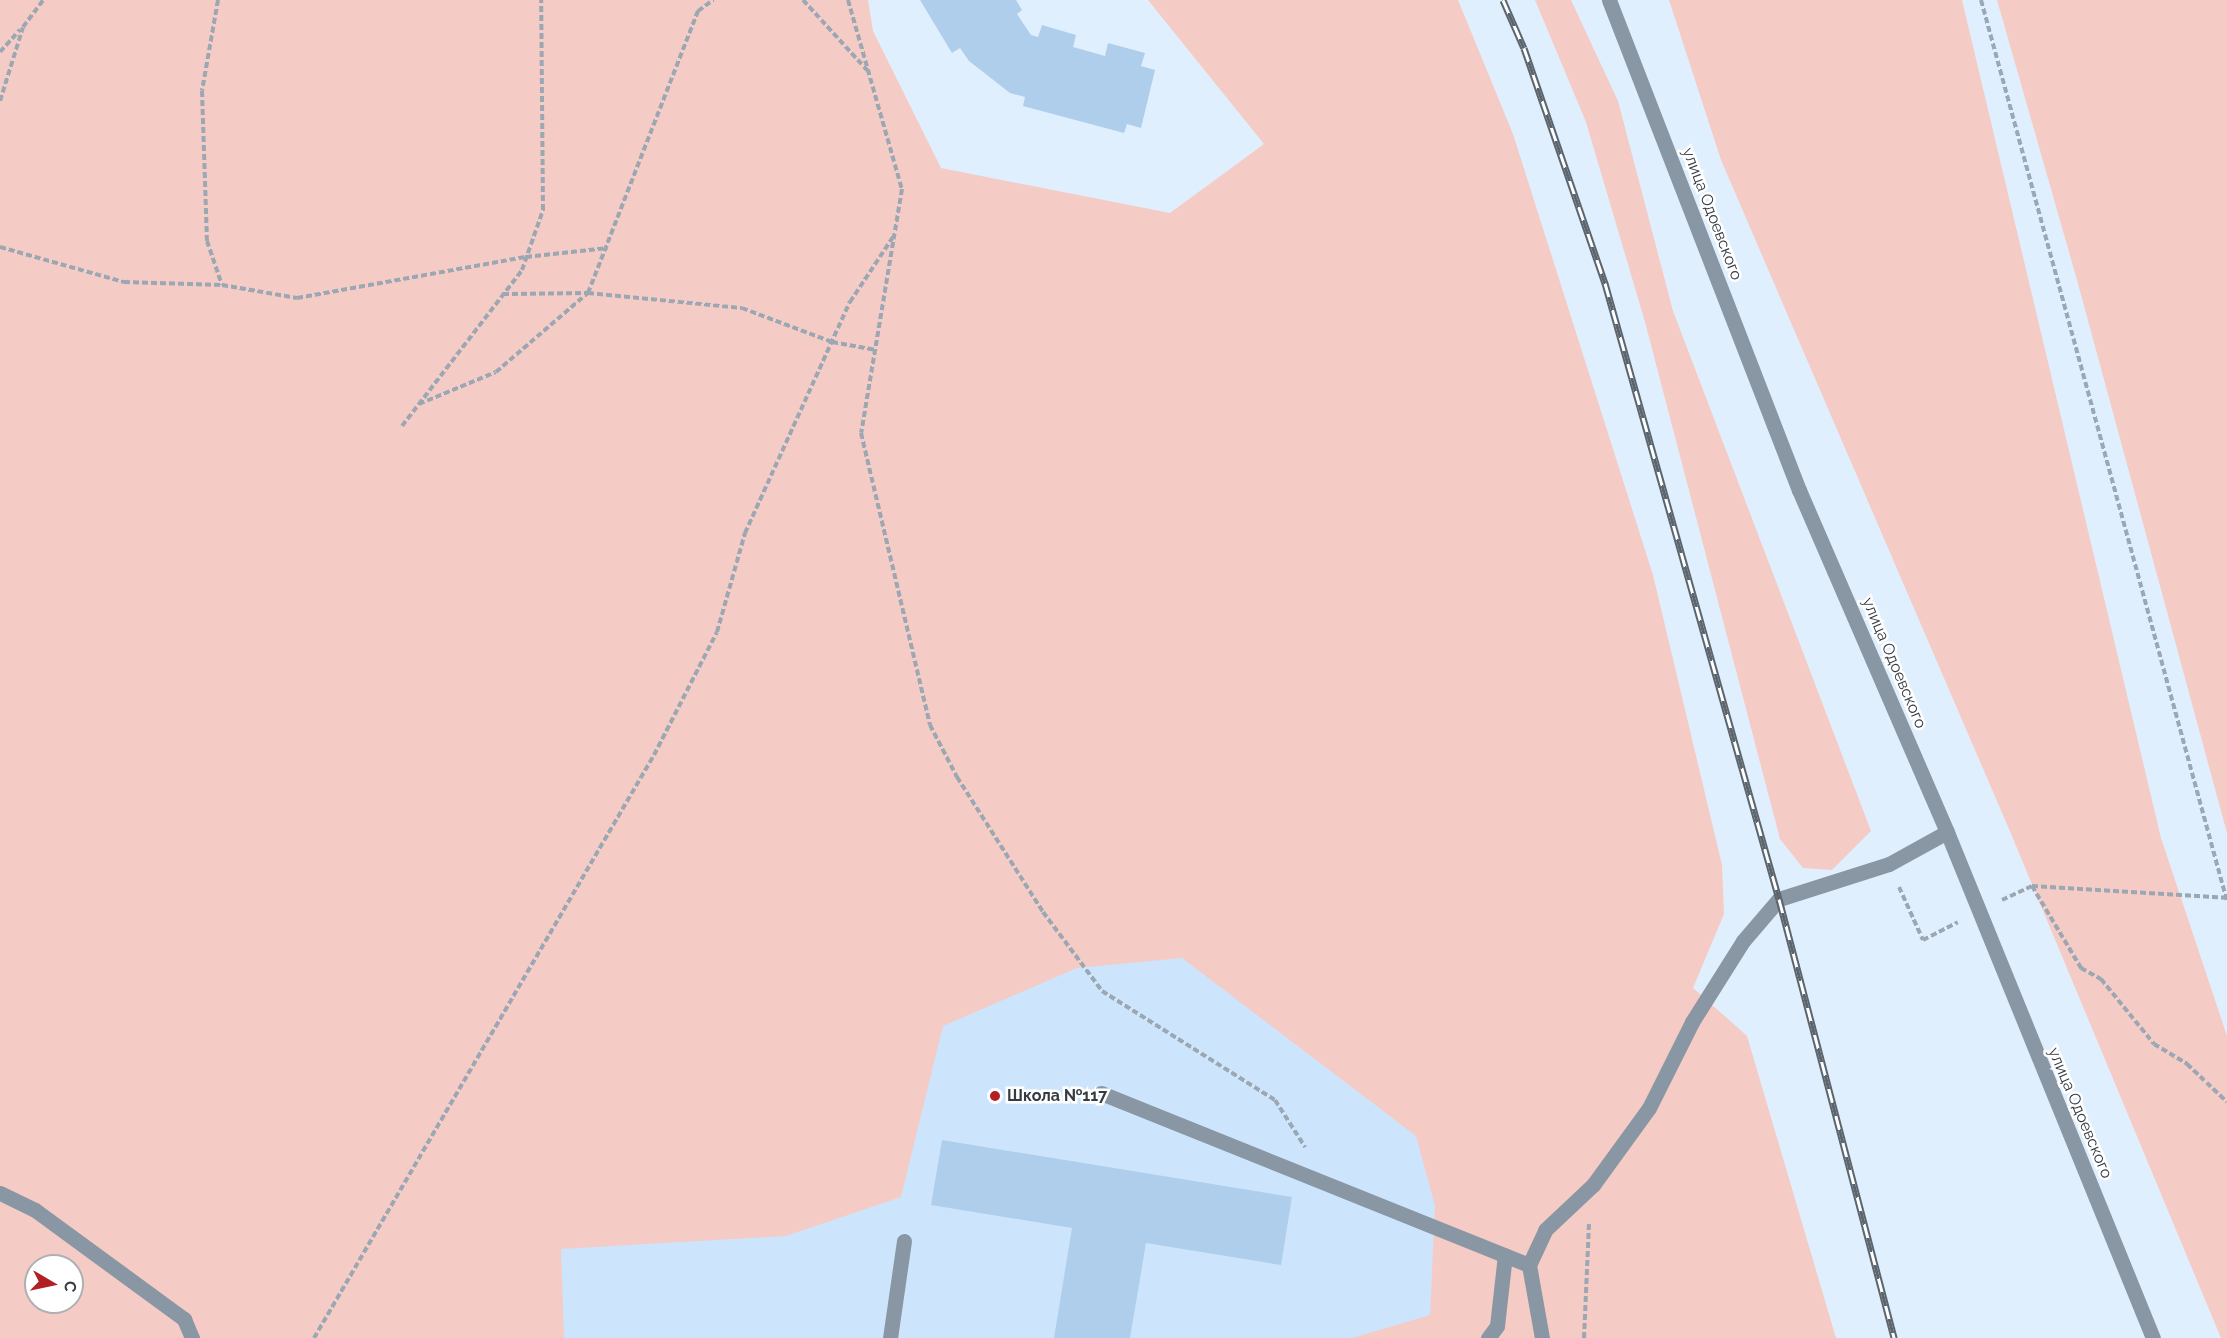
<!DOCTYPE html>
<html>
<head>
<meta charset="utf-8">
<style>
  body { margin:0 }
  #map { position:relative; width:2227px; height:1338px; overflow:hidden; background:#e0effd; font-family:Raleway,sans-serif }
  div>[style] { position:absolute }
  .built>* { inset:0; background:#cde5fc }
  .green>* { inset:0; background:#f5cbc6 }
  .building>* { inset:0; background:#aeceeb }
  .path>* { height:4px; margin-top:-2px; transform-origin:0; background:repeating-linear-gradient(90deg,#9ba7b2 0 6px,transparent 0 9px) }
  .minor>* { height:15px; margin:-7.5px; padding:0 7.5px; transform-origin:7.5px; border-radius:7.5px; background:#8996a3 }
  .rail>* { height:7px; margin-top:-3.5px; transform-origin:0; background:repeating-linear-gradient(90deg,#fff 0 14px,#5c656d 0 28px); box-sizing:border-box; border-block:2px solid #5c656d }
  .dots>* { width:16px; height:16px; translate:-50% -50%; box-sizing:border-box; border:3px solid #fff; border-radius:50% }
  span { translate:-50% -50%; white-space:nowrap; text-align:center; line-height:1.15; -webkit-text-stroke:5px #fff; paint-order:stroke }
  .street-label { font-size:16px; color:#343b42 }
  .poi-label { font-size:16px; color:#343b42; font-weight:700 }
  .left { translate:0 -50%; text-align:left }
  .north { position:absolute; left:24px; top:1254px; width:60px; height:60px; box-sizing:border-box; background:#fff; border:2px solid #aeb1b3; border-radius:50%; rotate:99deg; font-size:16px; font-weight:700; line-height:24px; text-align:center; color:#343b42 }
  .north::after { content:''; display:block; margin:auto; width:21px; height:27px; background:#b12025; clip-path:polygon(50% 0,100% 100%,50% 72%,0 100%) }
</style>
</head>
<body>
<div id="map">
  <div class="built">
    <i style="clip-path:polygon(1032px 729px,1512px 1213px,1508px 1338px,528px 1338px,646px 978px)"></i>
  </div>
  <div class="green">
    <i style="clip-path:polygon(evenodd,0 0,868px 0,873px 31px,941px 168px,1170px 213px,1264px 144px,1148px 0,1458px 0,1513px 134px,1653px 575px,1722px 865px,1724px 914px,1693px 988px,1747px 1036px,1836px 1338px,1352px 1338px,1430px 1315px,1435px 1206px,1416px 1136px,1182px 958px,1077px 968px,943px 1026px,901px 1197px,786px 1236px,561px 1249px,564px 1338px,0 1338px,0 0,36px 1266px,72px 1266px,72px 1302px,36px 1302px,36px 1266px)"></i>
    <i style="clip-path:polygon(1535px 0,1571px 0,1618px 101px,1673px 311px,1871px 831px,1832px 870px,1803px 868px,1780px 839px,1645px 322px,1586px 122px)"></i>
    <i style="clip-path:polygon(1669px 0,1962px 0,2161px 838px,2227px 1036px,2227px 1338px,2221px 1338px,2009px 829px,1721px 160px)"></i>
    <i style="clip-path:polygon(1997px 0,2227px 0,2227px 833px,2077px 280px)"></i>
  </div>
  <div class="building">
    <i style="clip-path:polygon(920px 0,1016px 0,1022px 10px,1017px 14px,1031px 35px,1038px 37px,1042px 25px,1076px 35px,1073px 47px,1105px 56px,1108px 43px,1145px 53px,1141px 66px,1155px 70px,1141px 128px,1127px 124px,1124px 133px,1023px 106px,1025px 97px,1010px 93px,969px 61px,960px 48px,952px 53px)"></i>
    <i style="clip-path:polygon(942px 1140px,1292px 1197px,1281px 1265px,1146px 1243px,1130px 1338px,1054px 1338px,1072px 1228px,931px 1205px)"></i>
  </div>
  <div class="path">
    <i style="left:218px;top:0;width:92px;rotate:100deg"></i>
    <i style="left:202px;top:91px;width:150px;rotate:88.1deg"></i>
    <i style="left:207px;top:241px;width:46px;rotate:71.2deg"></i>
    <i style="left:803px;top:0;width:95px;rotate:47.6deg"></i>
    <i style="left:848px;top:0;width:197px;rotate:74.1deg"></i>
    <i style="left:902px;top:189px;width:247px;rotate:99.5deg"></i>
    <i style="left:861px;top:433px;width:300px;rotate:76.7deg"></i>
    <i style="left:930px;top:725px;width:59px;rotate:62.6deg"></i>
    <i style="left:957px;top:777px;width:160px;rotate:57.5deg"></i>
    <i style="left:1043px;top:912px;width:99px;rotate:53.2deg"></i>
    <i style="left:1102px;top:991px;width:204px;rotate:32.2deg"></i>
    <i style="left:1275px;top:1100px;width:56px;rotate:57.4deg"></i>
    <i style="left:1981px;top:0;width:934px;rotate:74.73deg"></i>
    <i style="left:0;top:52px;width:30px;rotate:-48deg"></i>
    <i style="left:0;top:101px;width:77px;rotate:-72.7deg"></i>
    <i style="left:23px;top:27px;width:34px;rotate:-53deg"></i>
    <i style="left:0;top:247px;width:129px;rotate:15.8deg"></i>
    <i style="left:124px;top:282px;width:98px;rotate:1.8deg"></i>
    <i style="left:222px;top:285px;width:76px;rotate:9.8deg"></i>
    <i style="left:297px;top:298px;width:233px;rotate:-10.2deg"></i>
    <i style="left:526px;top:257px;width:82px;rotate:-6.3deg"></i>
    <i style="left:503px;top:294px;width:85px;rotate:-0.7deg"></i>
    <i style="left:588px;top:293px;width:155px;rotate:5.6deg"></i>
    <i style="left:742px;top:308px;width:96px;rotate:20.7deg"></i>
    <i style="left:832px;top:342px;width:45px;rotate:10.3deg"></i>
    <i style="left:419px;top:404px;width:83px;rotate:-22.6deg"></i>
    <i style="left:496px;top:372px;width:121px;rotate:-40.7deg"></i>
    <i style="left:588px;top:293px;width:303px;rotate:-68.7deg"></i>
    <i style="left:698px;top:11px;width:19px;rotate:-36deg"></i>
    <i style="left:402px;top:426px;width:197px;rotate:-52.4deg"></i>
    <i style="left:522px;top:270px;width:64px;rotate:-70.7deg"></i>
    <i style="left:543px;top:210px;width:210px;rotate:-90.5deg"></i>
    <i style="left:2032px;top:886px;width:96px;rotate:59.1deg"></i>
    <i style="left:2081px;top:968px;width:23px;rotate:29deg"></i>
    <i style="left:2101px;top:979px;width:84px;rotate:50.8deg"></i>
    <i style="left:2154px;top:1044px;width:39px;rotate:31deg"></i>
    <i style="left:2187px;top:1064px;width:55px;rotate:43.5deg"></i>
    <i style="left:1899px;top:887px;width:58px;rotate:65.6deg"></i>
    <i style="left:1923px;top:940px;width:39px;rotate:-27deg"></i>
    <i style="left:2002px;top:900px;width:33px;rotate:-25deg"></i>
    <i style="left:2032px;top:886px;width:194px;rotate:3.5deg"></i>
    <i style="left:314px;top:1338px;width:675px;rotate:-59.75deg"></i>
    <i style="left:654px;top:755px;width:138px;rotate:-62.9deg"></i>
    <i style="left:717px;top:632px;width:103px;rotate:-74.2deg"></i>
    <i style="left:745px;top:533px;width:254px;rotate:-65.6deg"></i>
    <i style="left:850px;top:302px;width:78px;rotate:-56.5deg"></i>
    <i style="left:1584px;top:1338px;width:114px;rotate:-87.5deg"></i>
  </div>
  <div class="minor">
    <i style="left:1609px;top:0;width:526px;rotate:68.81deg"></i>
    <i style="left:1799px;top:490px;width:373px;rotate:66.6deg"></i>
    <i style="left:1947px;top:832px;width:546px;rotate:67.85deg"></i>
    <i style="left:1101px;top:1093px;width:461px;rotate:21.9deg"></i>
    <i style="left:0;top:1193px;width:39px;rotate:26deg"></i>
    <i style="left:35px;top:1210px;width:185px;rotate:36.2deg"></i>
    <i style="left:184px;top:1319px;width:21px;rotate:67deg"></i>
    <i style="left:890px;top:1338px;width:98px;rotate:-81.8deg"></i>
    <i style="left:1488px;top:1338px;width:15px;rotate:-53deg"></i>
    <i style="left:1497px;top:1326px;width:71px;rotate:-83.6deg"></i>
    <i style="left:1542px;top:1338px;width:74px;rotate:-100.1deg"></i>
    <i style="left:1529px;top:1265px;width:38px;rotate:-65deg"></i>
    <i style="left:1545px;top:1230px;width:66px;rotate:-43.2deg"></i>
    <i style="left:1593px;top:1185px;width:95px;rotate:-54deg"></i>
    <i style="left:1649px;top:1108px;width:96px;rotate:-63.4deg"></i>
    <i style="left:1692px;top:1022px;width:96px;rotate:-57.8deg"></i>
    <i style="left:1743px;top:941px;width:55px;rotate:-49.4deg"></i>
    <i style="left:1779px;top:899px;width:115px;rotate:-17.7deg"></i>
    <i style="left:1889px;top:864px;width:66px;rotate:-28.9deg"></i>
  </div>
  <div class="rail">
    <i style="left:1503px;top:0;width:52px;rotate:66.4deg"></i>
    <i style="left:1524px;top:48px;width:249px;rotate:71deg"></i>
    <i style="left:1605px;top:283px;width:640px;rotate:74.23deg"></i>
    <i style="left:1779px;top:899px;width:454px;rotate:75.3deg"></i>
  </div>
  <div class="dots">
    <i style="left:995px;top:1096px;background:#b12025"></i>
  </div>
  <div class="street-label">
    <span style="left:1712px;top:214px;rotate:69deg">улица Одоевского</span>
    <span style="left:1894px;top:663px;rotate:67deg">улица Одоевского</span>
    <span style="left:2080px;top:1113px;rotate:67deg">улица Одоевского</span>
  </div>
  <div class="poi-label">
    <span class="left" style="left:1007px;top:1096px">Школа №117</span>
  </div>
  <div class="north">С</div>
</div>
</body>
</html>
